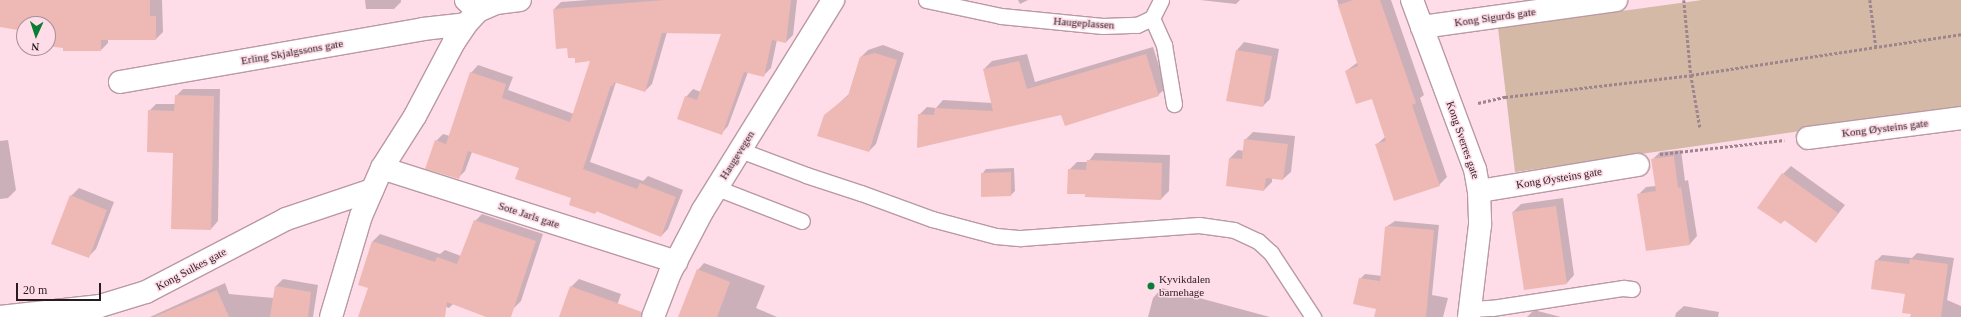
<!DOCTYPE html>
<html>
<head>
<meta charset="utf-8">
<style>
  body { margin:0 }
  #map { position:relative; width:1961px; height:317px; overflow:hidden; background:#fedce8; font-family:Georgia,serif }
  div>[style] { position:absolute }
  .green>* { inset:0; background:#d4b9a7 }
  .shadow>* { inset:0; background:#0003 }
  .building>* { inset:0; background:#eeb9b4 }
  .path>* { height:2.5px; margin-top:-1.25px; transform-origin:0; background:repeating-linear-gradient(90deg,#9d858d 0 3px,transparent 0 5px) }
  .roads { filter:drop-shadow(1px 0 #b999a5) drop-shadow(-1px 0 #b999a5) drop-shadow(0 1px #b999a5) drop-shadow(0 -1px #b999a5) }
  .service>* { height:15px; margin:-7.5px; padding:0 7.5px; transform-origin:7.5px; border-radius:7.5px; background:#fff }
  .minor>* { height:22px; margin:-11px; padding:0 11px; transform-origin:11px; border-radius:11px; background:#fff }
  .tertiary>* { height:22px; margin:-11px; padding:0 11px; transform-origin:11px; border-radius:11px; background:#fff }
  .dots>* { width:11px; height:11px; translate:-50% -50%; box-sizing:border-box; border:2px solid #fedce8; border-radius:50% }
  span { translate:-50% -50%; white-space:nowrap; text-align:center; line-height:1.15; -webkit-text-stroke:3px #fedce8; paint-order:stroke }
  .street-label { font-size:11px; color:#281c20 }
  .poi-label { font-size:11px; color:#281c20 }
  .left { translate:0 -50%; text-align:left }
  .north { position:absolute; left:16px; top:16px; width:40px; height:40px; box-sizing:border-box; background:#fedce8; border:1px solid #a88f98; border-radius:50%; rotate:183deg; font-size:11px; font-weight:700; line-height:16px; text-align:center; color:#281c20 }
  .north::after { content:''; display:block; margin:auto; width:14px; height:18px; background:#097d34; clip-path:polygon(50% 0,100% 100%,50% 72%,0 100%) }
  .scale { position:absolute; left:16px; top:283px; width:85px; height:18px; box-sizing:border-box; border:2px solid #281c20; border-top:0; padding-left:5px; font-size:12px; line-height:14px; white-space:nowrap; color:#281c20; -webkit-text-stroke:3px #fedce8; paint-order:stroke }
</style>
</head>
<body>
<div id="map">
  <div class="green">
    <i style="clip-path:polygon(1702px 0,1961px 0,1961px 108px,1515px 172px,1498px 28px)"></i>
  </div>
  <div class="shadow">
    <i style="clip-path:polygon(0 0,162px 0,163px 32px,156px 39px,108px 39px,108px 43px,101px 50px,48px 45px,48px 24px,24px 24px,24px 30px,0 26px)"></i>
    <i style="clip-path:polygon(365px 0,401px 0,401px 2px,394px 9px,366px 9px)"></i>
    <i style="clip-path:polygon(588px 0,797px 0,793px 35px,786px 42px,777px 40px,771px 68px,764px 75px,748px 72px,728px 126px,721px 134px,686px 97px,693px 89px,701px 92px,723px 33px,667px 32px,652px 84px,645px 91px,616px 82px,590px 162px,643px 181px,648px 176px,683px 190px,668px 229px,661px 236px,597px 211px,595px 213px,573px 198px,520px 168px,472px 152px,465px 171px,458px 178px,436px 141px,443px 134px,450px 136px,471px 73px,478px 65px,513px 77px,508px 90px,574px 114px,592px 60px,576px 57px,568px 47px,554px 9px,561px 2px)"></i>
    <i style="clip-path:polygon(1018px 0,1028px 0,1020px 4px)"></i>
    <i style="clip-path:polygon(1200px 0,1240px 0,1236px 4px)"></i>
    <i style="clip-path:polygon(1337px 0,1391px 0,1424px 95px,1420px 98px,1447px 177px,1439px 185px,1376px 145px,1385px 137px,1372px 98px,1346px 71px,1358px 62px)"></i>
    <i style="clip-path:polygon(1244px 42px,1279px 49px,1270px 99px,1263px 106px,1237px 50px)"></i>
    <i style="clip-path:polygon(883px 45px,904px 53px,876px 144px,869px 151px,825px 116px,849px 94px,860px 58px,868px 50px)"></i>
    <i style="clip-path:polygon(1153px 47px,1166px 88px,1158px 95px,1062px 114px,918px 147px,919px 115px,927px 107px,936px 108px,943px 100px,992px 103px,984px 69px,992px 61px,1027px 54px,1035px 82px)"></i>
    <i style="clip-path:polygon(183px 89px,220px 89px,218px 221px,211px 229px,174px 152px,149px 111px,156px 104px,176px 104px,176px 96px)"></i>
    <i style="clip-path:polygon(1253px 132px,1295px 136px,1291px 172px,1283px 179px,1272px 178px,1272px 182px,1264px 190px,1230px 158px,1238px 150px,1244px 151px,1245px 140px)"></i>
    <i style="clip-path:polygon(8px 140px,16px 190px,8px 198px,0 199px,0 141px)"></i>
    <i style="clip-path:polygon(1681px 150px,1685px 181px,1688px 180px,1697px 236px,1690px 244px,1647px 250px,1638px 195px,1646px 187px,1656px 186px,1652px 160px,1660px 152px)"></i>
    <i style="clip-path:polygon(1095px 153px,1170px 155px,1169px 191px,1161px 199px,1086px 193px,1069px 170px,1077px 162px,1088px 162px)"></i>
    <i style="clip-path:polygon(1791px 166px,1845px 205px,1816px 242px,1785px 220px,1781px 223px,1783px 174px)"></i>
    <i style="clip-path:polygon(1014px 168px,1015px 191px,1011px 195px,982px 174px,986px 169px)"></i>
    <i style="clip-path:polygon(79px 188px,114px 202px,96px 249px,88px 257px,71px 196px)"></i>
    <i style="clip-path:polygon(1563px 198px,1574px 275px,1567px 283px,1513px 212px,1521px 204px)"></i>
    <i style="clip-path:polygon(482px 214px,543px 234px,521px 301px,513px 309px,500px 317px,489px 317px,453px 304px,449px 308px,411px 294px,404px 317px,359px 317px,369px 287px,373px 241px,380px 234px,440px 254px,445px 250px,461px 256px,475px 221px)"></i>
    <i style="clip-path:polygon(1395px 221px,1439px 225px,1432px 295px,1448px 298px,1443px 317px,1375px 317px,1377px 308px,1360px 279px,1365px 274px,1382px 276px,1386px 227px)"></i>
    <i style="clip-path:polygon(1917px 253px,1954px 258px,1947px 300px,1961px 306px,1961px 317px,1911px 317px,1913px 313px,1906px 293px,1876px 261px,1882px 255px,1912px 258px)"></i>
    <i style="clip-path:polygon(704px 263px,765px 286px,756px 308px,777px 317px,679px 317px,698px 270px)"></i>
    <i style="clip-path:polygon(283px 279px,318px 285px,313px 317px,150px 317px,225px 283px,229px 294px,274px 298px,276px 286px)"></i>
    <i style="clip-path:polygon(579px 279px,621px 294px,613px 317px,560px 317px,571px 287px)"></i>
    <i style="clip-path:polygon(1162px 288px,1270px 317px,1148px 317px,1153px 298px)"></i>
    <i style="clip-path:polygon(1684px 306px,1719px 312px,1718px 317px,1675px 317px,1676px 313px)"></i>
    <i style="clip-path:polygon(1534px 310px,1561px 317px,1527px 317px)"></i>
  </div>
  <div class="building">
    <i style="clip-path:polygon(0 0,150px 0,150px 16px,156px 16px,156px 40px,101px 40px,101px 51px,63px 51px,63px 48px,48px 46px,48px 24px,24px 24px,24px 31px,0 27px)"></i>
    <i style="clip-path:polygon(665px 0,791px 0,786px 43px,772px 40px,764px 77px,744px 72px,722px 135px,677px 119px,685px 96px,697px 100px,721px 34px,662px 33px,645px 92px,614px 82px,613px 86px,611px 85px,583px 169px,637px 189px,640px 183px,676px 197px,661px 237px,596px 211px,595px 214px,569px 205px,571px 198px,515px 179px,519px 168px,468px 151px,459px 179px,425px 169px,435px 140px,446px 144px,470px 72px,506px 84px,502px 98px,570px 122px,590px 61px,575px 63px,575px 58px,568px 58px,567px 48px,556px 49px,553px 9px)"></i>
    <i style="clip-path:polygon(1353px 0,1380px 0,1416px 103px,1412px 105px,1440px 186px,1394px 201px,1375px 144px,1386px 141px,1372px 99px,1356px 104px,1345px 71px,1358px 66px,1338px 5px)"></i>
    <i style="clip-path:polygon(1236px 50px,1272px 56px,1263px 107px,1226px 101px)"></i>
    <i style="clip-path:polygon(875px 53px,897px 60px,869px 152px,817px 136px,824px 115px,848px 96px,860px 57px)"></i>
    <i style="clip-path:polygon(1146px 54px,1159px 96px,1065px 126px,1061px 115px,917px 148px,918px 114px,934px 115px,935px 108px,993px 111px,983px 69px,1019px 61px,1027px 89px)"></i>
    <i style="clip-path:polygon(175px 95px,214px 96px,211px 230px,171px 229px,173px 153px,147px 152px,148px 110px,174px 111px)"></i>
    <i style="clip-path:polygon(1244px 139px,1288px 144px,1283px 180px,1266px 178px,1264px 191px,1226px 186px,1229px 158px,1242px 159px)"></i>
    <i style="clip-path:polygon(1674px 156px,1678px 188px,1681px 187px,1690px 245px,1646px 251px,1637px 194px,1656px 191px,1651px 159px)"></i>
    <i style="clip-path:polygon(1087px 160px,1162px 163px,1161px 200px,1085px 197px,1085px 194px,1067px 194px,1068px 169px,1086px 170px)"></i>
    <i style="clip-path:polygon(1011px 172px,1011px 196px,981px 197px,981px 173px)"></i>
    <i style="clip-path:polygon(1782px 173px,1838px 213px,1816px 243px,1784px 220px,1781px 224px,1757px 208px)"></i>
    <i style="clip-path:polygon(70px 195px,107px 210px,89px 258px,51px 244px)"></i>
    <i style="clip-path:polygon(1556px 206px,1567px 284px,1524px 290px,1512px 212px)"></i>
    <i style="clip-path:polygon(474px 220px,536px 241px,511px 317px,486px 317px,447px 302px,445px 317px,358px 317px,368px 288px,358px 285px,372px 241px,435px 262px,437px 257px,457px 264px)"></i>
    <i style="clip-path:polygon(1389px 226px,1434px 230px,1426px 317px,1374px 317px,1376px 309px,1353px 304px,1359px 278px,1380px 281px,1385px 227px)"></i>
    <i style="clip-path:polygon(1910px 259px,1948px 264px,1941px 317px,1910px 317px,1911px 314px,1902px 313px,1905px 294px,1871px 289px,1875px 260px,1909px 264px)"></i>
    <i style="clip-path:polygon(697px 269px,730px 282px,717px 317px,678px 317px)"></i>
    <i style="clip-path:polygon(275px 286px,311px 292px,308px 317px,270px 317px)"></i>
    <i style="clip-path:polygon(570px 286px,642px 312px,641px 317px,559px 317px)"></i>
    <i style="clip-path:polygon(217px 290px,229px 317px,154px 317px)"></i>
  </div>
  <div class="path">
    <i style="left:1684px;top:0;width:75px;rotate:84.7deg"></i>
    <i style="left:1691px;top:75px;width:53px;rotate:80.2deg"></i>
    <i style="left:1870px;top:0;width:47px;rotate:82.7deg"></i>
    <i style="left:1478px;top:103px;width:28px;rotate:-13deg"></i>
    <i style="left:1505px;top:97px;width:187px;rotate:-6.7deg"></i>
    <i style="left:1691px;top:75px;width:273px;rotate:-8.6deg"></i>
    <i style="left:1660px;top:154px;width:125px;rotate:-6.4deg"></i>
  </div>
  <div class="roads">
    <div class="service">
      <i style="left:926px;top:0;width:77px;rotate:12deg"></i>
      <i style="left:1001px;top:16px;width:102px;rotate:5.6deg"></i>
      <i style="left:1103px;top:26px;width:34px;rotate:-2deg"></i>
      <i style="left:1137px;top:25px;width:17px;rotate:-25deg"></i>
      <i style="left:1152px;top:18px;width:30px;rotate:66deg"></i>
      <i style="left:1164px;top:45px;width:60px;rotate:80.4deg"></i>
      <i style="left:1152px;top:18px;width:20px;rotate:-63deg"></i>
      <i style="left:740px;top:150px;width:71px;rotate:20.7deg"></i>
      <i style="left:806px;top:175px;width:58px;rotate:18.1deg"></i>
      <i style="left:861px;top:193px;width:76px;rotate:20.1deg"></i>
      <i style="left:932px;top:219px;width:66px;rotate:14.9deg"></i>
      <i style="left:996px;top:236px;width:25px;rotate:5deg"></i>
      <i style="left:1021px;top:238px;width:178px;rotate:-4.2deg"></i>
      <i style="left:1199px;top:225px;width:35px;rotate:8deg"></i>
      <i style="left:1234px;top:230px;width:26px;rotate:25deg"></i>
      <i style="left:1258px;top:241px;width:18px;rotate:43deg"></i>
      <i style="left:1271px;top:253px;width:77px;rotate:56.7deg"></i>
      <i style="left:717px;top:188px;width:91px;rotate:21.2deg"></i>
      <i style="left:1470px;top:309px;width:22px;rotate:-3deg"></i>
      <i style="left:1492px;top:308px;width:133px;rotate:-8.7deg"></i>
      <i style="left:1623px;top:288px;width:9px;rotate:6deg"></i>
    </div>
    <div class="minor">
      <i style="left:466px;top:0;width:16px;rotate:43deg"></i>
      <i style="left:478px;top:11px;width:20px;rotate:-24deg"></i>
      <i style="left:496px;top:3px;width:24px;rotate:-7deg"></i>
      <i style="left:1412px;top:0;width:180px;rotate:69.6deg"></i>
      <i style="left:1475px;top:169px;width:22px;rotate:80deg"></i>
      <i style="left:1479px;top:191px;width:34px;rotate:88deg"></i>
      <i style="left:1480px;top:225px;width:93px;rotate:96.8deg"></i>
      <i style="left:1422px;top:27px;width:196px;rotate:-7.9deg"></i>
      <i style="left:120px;top:82px;width:308px;rotate:-9.9deg"></i>
      <i style="left:423px;top:29px;width:43px;rotate:-6.6deg"></i>
      <i style="left:1808px;top:138px;width:154px;rotate:-7.4deg"></i>
      <i style="left:382px;top:168px;width:309px;rotate:17.7deg"></i>
      <i style="left:1479px;top:191px;width:161px;rotate:-9.3deg"></i>
      <i style="left:0;top:317px;width:101px;rotate:-6.3deg"></i>
      <i style="left:100px;top:306px;width:48px;rotate:-16.9deg"></i>
      <i style="left:146px;top:292px;width:158px;rotate:-27.5deg"></i>
      <i style="left:286px;top:219px;width:91px;rotate:-18.6deg"></i>
      <i style="left:331px;top:317px;width:105px;rotate:-73.5deg"></i>
      <i style="left:361px;top:216px;width:52px;rotate:-66.4deg"></i>
      <i style="left:382px;top:168px;width:62px;rotate:-57.6deg"></i>
      <i style="left:415px;top:116px;width:84px;rotate:-62.2deg"></i>
      <i style="left:454px;top:42px;width:22px;rotate:-56deg"></i>
      <i style="left:466px;top:24px;width:18px;rotate:-47deg"></i>
    </div>
    <div class="tertiary">
      <i style="left:653px;top:317px;width:47px;rotate:-68.9deg"></i>
      <i style="left:670px;top:273px;width:71px;rotate:-62.4deg"></i>
      <i style="left:703px;top:210px;width:247px;rotate:-58.2deg"></i>
    </div>
  </div>
  <div class="dots">
    <i style="left:1151px;top:286px;background:#097d34"></i>
  </div>
  <div class="street-label">
    <span style="left:1495px;top:17px;rotate:-8deg">Kong Sigurds gate</span>
    <span style="left:1084px;top:23px;rotate:4deg">Haugeplassen</span>
    <span style="left:292px;top:52px;rotate:-10deg">Erling Skjalgssons gate</span>
    <span style="left:1885px;top:128px;rotate:-7deg">Kong Øysteins gate</span>
    <span style="left:1463px;top:140px;rotate:71deg">Kong Sverres gate</span>
    <span style="left:737px;top:155px;rotate:-58deg">Haugevegen</span>
    <span style="left:1559px;top:178px;rotate:-9deg">Kong Øysteins gate</span>
    <span style="left:529px;top:215px;rotate:18deg">Sote Jarls gate</span>
    <span style="left:191px;top:269px;rotate:-28deg">Kong Sulkes gate</span>
  </div>
  <div class="poi-label">
    <span class="left" style="left:1159px;top:286px">Kyvikdalen<br>barnehage</span>
  </div>
  <div class="north">N</div>
  <div class="scale">20 m</div>
</div>
</body>
</html>
